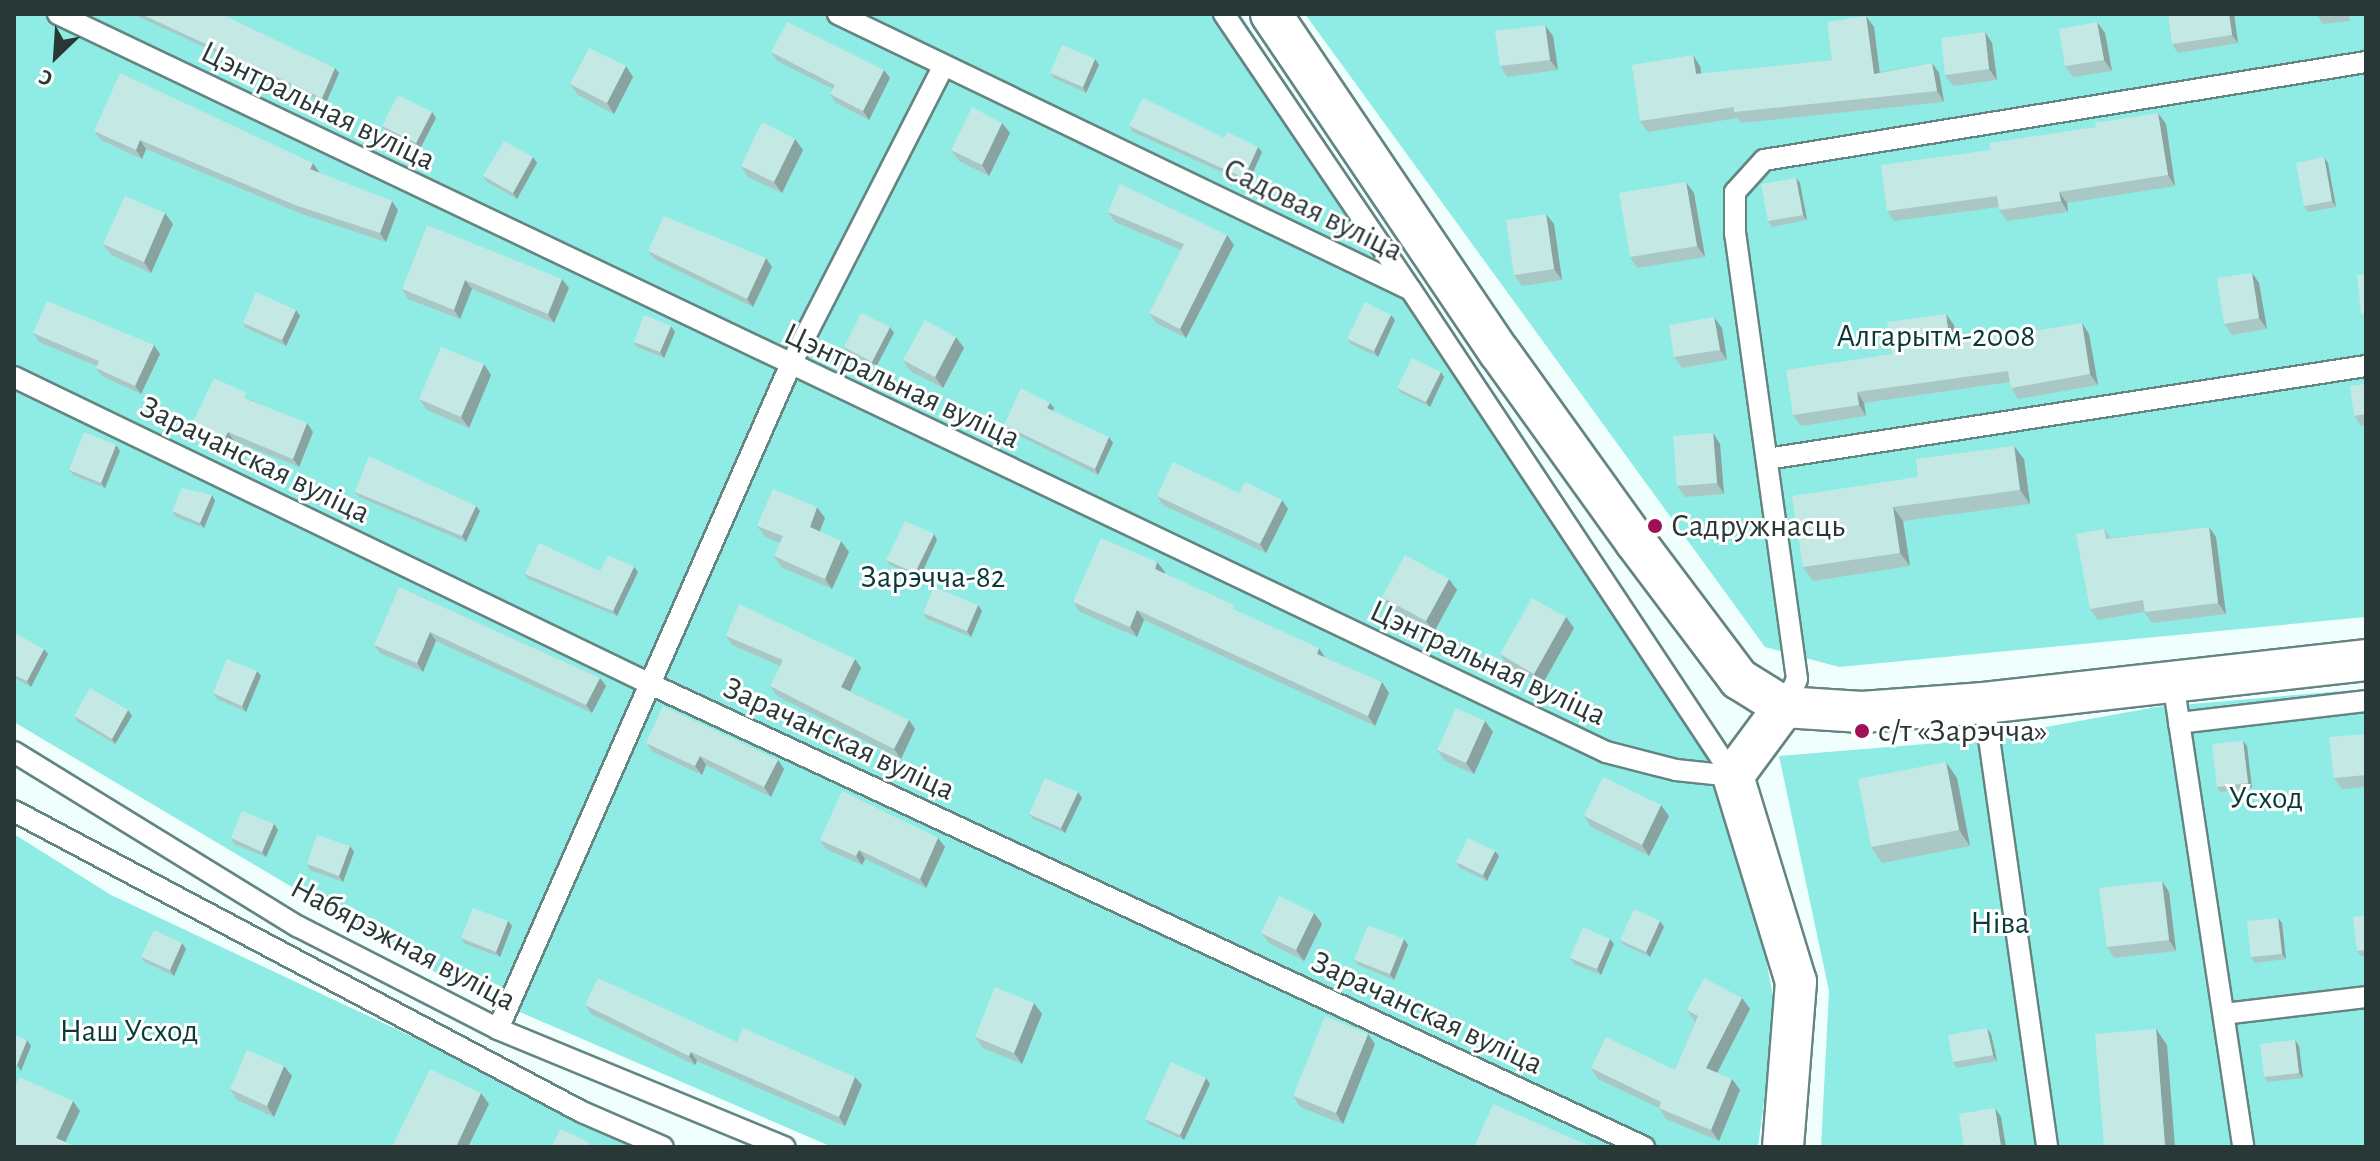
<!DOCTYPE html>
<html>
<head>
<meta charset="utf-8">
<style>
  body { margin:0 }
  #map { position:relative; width:2380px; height:1161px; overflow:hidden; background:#f0fffd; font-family:"Alegreya Sans",sans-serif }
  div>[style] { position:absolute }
  .green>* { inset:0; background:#8eece4 }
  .roads { filter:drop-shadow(2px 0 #648582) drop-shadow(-2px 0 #648582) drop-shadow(0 2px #648582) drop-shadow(0 -2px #648582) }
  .service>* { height:20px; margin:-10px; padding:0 10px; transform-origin:10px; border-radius:10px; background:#fff }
  .minor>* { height:40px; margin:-20px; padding:0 20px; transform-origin:20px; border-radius:20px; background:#fff }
  .wall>* { inset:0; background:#a9c8c5 }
  .shaded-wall>* { inset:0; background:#89a3a0 }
  .building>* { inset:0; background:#c4e9e5 }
  .dots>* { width:22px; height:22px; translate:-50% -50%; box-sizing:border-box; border:4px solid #fff; border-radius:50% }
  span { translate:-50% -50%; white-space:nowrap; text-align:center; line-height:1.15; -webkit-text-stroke:6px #fff; paint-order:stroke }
  .street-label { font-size:32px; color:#293836 }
  .park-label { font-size:32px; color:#0a3a37 }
  .poi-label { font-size:32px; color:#293836 }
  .left { translate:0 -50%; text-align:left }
  .frame { position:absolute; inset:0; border:16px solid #293836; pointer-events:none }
  .north { position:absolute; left:16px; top:16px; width:80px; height:80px; -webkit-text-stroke:6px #fff; paint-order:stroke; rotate:205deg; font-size:22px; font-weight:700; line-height:32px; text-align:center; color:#293836 }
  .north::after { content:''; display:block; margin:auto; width:28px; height:36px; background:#293836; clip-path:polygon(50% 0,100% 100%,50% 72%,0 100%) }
</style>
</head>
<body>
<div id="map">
  <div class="green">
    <i style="clip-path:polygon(14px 14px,1240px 14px,1694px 708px,1750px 877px,1776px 1011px,1758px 1147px,832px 1147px,455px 984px,14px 722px)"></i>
    <i style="clip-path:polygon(1305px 14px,2366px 14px,2366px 617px,1839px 667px,1765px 647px)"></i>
    <i style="clip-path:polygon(2366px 689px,2366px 1147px,1821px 1147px,1829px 991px,1779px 756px,1974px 740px,2156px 707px)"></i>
    <i style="clip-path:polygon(14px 834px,111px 895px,647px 1147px,14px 1147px)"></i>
  </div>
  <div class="roads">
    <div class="service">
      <i style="left:58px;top:14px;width:1715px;rotate:25.49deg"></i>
      <i style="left:1606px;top:752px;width:72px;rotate:14.4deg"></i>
      <i style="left:1676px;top:770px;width:57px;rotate:6deg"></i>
      <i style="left:838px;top:14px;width:636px;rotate:25.72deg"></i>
      <i style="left:1411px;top:290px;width:583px;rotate:56.47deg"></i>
      <i style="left:1224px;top:14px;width:332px;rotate:55.9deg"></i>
      <i style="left:14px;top:377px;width:704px;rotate:25.76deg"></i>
      <i style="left:648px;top:683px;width:1099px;rotate:24.98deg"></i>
      <i style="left:1767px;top:459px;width:606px;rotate:-8.83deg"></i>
      <i style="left:2173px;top:682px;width:470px;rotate:81.4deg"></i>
      <i style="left:1984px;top:703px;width:448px;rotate:81.9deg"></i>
      <i style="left:1784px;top:707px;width:31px;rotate:-65deg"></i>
      <i style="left:1797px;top:679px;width:449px;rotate:-97.9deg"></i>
      <i style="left:1735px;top:234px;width:42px;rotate:-90deg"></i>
      <i style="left:1735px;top:192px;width:43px;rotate:-47.8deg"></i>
      <i style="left:1764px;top:160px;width:610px;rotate:-9.25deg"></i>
      <i style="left:2179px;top:723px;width:188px;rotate:-6.7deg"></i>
      <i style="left:14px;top:752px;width:334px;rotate:31.6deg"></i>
      <i style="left:299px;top:927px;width:224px;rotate:27.1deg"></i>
      <i style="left:498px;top:1029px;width:310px;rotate:22.4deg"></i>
      <i style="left:14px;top:811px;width:643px;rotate:27.92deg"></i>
      <i style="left:582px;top:1112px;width:88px;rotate:23.4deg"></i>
      <i style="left:2224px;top:1014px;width:143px;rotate:-6.8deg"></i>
      <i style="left:498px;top:1029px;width:724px;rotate:-66.23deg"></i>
      <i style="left:790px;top:366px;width:336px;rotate:-62.9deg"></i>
    </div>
    <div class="minor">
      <i style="left:1271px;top:14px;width:409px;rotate:56deg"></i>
      <i style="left:1500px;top:353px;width:231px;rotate:54.3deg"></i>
      <i style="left:1635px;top:541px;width:173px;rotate:53deg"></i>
      <i style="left:1739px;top:679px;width:53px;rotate:31.9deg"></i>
      <i style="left:1784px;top:707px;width:78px;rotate:3.7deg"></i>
      <i style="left:1862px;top:712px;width:122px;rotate:-4.2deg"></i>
      <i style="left:1984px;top:703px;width:384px;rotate:-6.4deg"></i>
      <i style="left:1783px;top:1147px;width:166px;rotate:-85.5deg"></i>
      <i style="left:1796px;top:982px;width:215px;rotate:-107deg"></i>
      <i style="left:1733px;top:776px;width:86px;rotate:-53.5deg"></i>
    </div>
  </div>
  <div class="wall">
    <i style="clip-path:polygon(136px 14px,221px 14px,335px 68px,339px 73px,326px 103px,137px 16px)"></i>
    <i style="clip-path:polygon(2168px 14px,2234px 14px,2238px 43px,2178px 53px,2172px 44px)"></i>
    <i style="clip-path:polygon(2316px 14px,2349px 14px,2350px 21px,2323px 24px)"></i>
    <i style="clip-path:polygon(2097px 22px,2105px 33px,2112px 71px,2073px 77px,2065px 66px)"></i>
    <i style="clip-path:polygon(1874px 27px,1880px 72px,1932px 63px,1939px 73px,1944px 102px,1741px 123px,1738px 118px,1648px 132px,1640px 121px,1700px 66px,1701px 74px,1832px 60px)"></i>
    <i style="clip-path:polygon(1985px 32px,1992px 43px,1997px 80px,1953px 86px,1945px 75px)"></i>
    <i style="clip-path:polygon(1553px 36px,1558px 70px,1507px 77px,1500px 66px)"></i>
    <i style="clip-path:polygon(771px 52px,890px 78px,869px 120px,836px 103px,830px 94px,833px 89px,777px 61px)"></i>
    <i style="clip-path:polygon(1095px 59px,1099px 65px,1086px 93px,1054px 78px,1050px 73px)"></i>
    <i style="clip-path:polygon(633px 77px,614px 114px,578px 95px,570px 84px)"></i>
    <i style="clip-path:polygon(432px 112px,436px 118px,420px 149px,386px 132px,382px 126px)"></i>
    <i style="clip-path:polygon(2158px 113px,2166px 124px,2175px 186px,2067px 203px,2068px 212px,2007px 221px,1999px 210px,1999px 207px,1894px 221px,1887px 211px,1990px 150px)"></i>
    <i style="clip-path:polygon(1002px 123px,1010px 133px,989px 176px,959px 161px,951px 150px)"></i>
    <i style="clip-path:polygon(1129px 126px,1224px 138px,1262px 152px,1248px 184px,1133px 132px)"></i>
    <i style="clip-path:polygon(94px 131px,313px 163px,319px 173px,398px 210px,386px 242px,302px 214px,146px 149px,142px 159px,101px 140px)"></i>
    <i style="clip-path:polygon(803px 150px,782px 193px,748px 177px,741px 166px)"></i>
    <i style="clip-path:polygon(537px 163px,517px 199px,487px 182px,483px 176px)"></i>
    <i style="clip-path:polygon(2328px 163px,2336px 207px,2308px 212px,2304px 206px)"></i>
    <i style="clip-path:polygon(1796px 178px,1800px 183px,1807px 220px,1772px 227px,1768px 221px)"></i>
    <i style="clip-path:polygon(1694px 193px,1705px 257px,1637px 268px,1630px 257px)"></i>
    <i style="clip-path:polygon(1108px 212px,1234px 245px,1186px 338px,1156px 323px,1149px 313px,1181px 250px,1115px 222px)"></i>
    <i style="clip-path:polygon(173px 224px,151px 273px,111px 255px,103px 244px)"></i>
    <i style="clip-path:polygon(1554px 224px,1562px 280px,1522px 286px,1514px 275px)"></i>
    <i style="clip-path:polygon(427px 225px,569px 288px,554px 323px,472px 289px,460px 319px,408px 299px,402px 289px)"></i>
    <i style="clip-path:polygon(648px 251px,772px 267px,753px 307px,654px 259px)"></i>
    <i style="clip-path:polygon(2252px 273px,2259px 283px,2267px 329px,2232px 335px,2224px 324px)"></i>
    <i style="clip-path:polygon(296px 310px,300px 316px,286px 346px,246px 328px,243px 323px)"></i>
    <i style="clip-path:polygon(1391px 315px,1395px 320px,1378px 357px,1351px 344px,1347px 339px)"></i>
    <i style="clip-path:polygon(2082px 323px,2089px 334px,2098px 385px,2018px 399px,2011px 388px,2010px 382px,1864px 403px,1866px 416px,1801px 426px,1793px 415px,1892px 354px,1954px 325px,1956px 343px)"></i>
    <i style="clip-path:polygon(1722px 328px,1727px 360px,1682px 368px,1674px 357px)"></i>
    <i style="clip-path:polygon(675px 332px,664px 358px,637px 347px,634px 342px)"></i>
    <i style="clip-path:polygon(33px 333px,160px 354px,141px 394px,102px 376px,96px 368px,97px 366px,39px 342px)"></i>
    <i style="clip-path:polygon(894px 333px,876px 367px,848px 352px,844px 347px)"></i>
    <i style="clip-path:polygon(964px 348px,943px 388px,910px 371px,903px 360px)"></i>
    <i style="clip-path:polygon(1441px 372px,1444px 377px,1430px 407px,1401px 393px,1397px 388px)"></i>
    <i style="clip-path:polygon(491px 375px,469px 428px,427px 410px,419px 399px)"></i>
    <i style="clip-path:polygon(2366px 384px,2366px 425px,2361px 426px,2354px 416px)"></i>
    <i style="clip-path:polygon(251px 400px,313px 432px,299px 467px,234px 441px,230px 450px,197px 435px,191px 426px)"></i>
    <i style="clip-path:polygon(1050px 403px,1054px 408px,1053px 411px,1113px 443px,1098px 475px,1008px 430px,1004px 425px)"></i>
    <i style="clip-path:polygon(1720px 444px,1724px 494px,1685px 497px,1677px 486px)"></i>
    <i style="clip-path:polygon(120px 451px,105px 488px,73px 475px,69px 470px)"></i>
    <i style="clip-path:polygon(2024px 459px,2030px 504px,1903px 521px,1910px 566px,1813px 581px,1803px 567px,1918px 477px)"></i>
    <i style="clip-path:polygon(355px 492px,480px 511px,466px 542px,359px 497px)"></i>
    <i style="clip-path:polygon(1239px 493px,1288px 509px,1266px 553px,1163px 505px,1157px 496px)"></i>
    <i style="clip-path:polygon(212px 495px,215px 501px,204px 528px,176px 517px,172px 511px)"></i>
    <i style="clip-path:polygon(825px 518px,820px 532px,849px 552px,832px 589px,781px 567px,774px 556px,780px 543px,765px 537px,757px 526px)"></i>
    <i style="clip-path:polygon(2209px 527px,2216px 537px,2226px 614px,2152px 623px,2144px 612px,2098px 620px,2090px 609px,2104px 529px,2111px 538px)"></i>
    <i style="clip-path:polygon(934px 534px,937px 540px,919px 579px,890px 565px,886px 560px)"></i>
    <i style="clip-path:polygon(1157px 562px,1164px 573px,1326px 658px,1382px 682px,1389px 693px,1375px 726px,1144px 620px,1137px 637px,1080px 612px,1073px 602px)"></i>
    <i style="clip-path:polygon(634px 567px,638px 572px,617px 616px,528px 579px,525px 574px,600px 571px)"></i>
    <i style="clip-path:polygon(1449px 579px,1457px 590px,1434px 632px,1390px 608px,1382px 597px)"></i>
    <i style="clip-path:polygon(399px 587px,600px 678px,606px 686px,592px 713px,436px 641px,423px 672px,380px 653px,374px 645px)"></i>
    <i style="clip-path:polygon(982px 611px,971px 637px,927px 619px,923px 613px)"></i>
    <i style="clip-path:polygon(1566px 617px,1574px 628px,1542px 685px,1507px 665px,1500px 654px)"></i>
    <i style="clip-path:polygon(14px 633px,48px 654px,31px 687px,14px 678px)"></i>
    <i style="clip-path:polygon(726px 636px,855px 659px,861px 668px,850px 691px,909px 720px,915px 729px,901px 759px,777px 696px,770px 686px,780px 666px,732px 645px)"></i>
    <i style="clip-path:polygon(257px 671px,261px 676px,246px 712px,217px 699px,213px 693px)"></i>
    <i style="clip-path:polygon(74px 716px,132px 716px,115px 744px,78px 722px)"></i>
    <i style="clip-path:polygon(1485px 721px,1493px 732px,1474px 774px,1445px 761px,1437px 750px)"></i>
    <i style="clip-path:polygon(2366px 734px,2366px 787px,2342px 789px,2334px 778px)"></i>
    <i style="clip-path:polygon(2243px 741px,2247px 746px,2252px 788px,2220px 792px,2217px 787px)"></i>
    <i style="clip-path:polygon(646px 743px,778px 760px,784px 769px,771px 797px,706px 765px,702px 775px,653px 752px)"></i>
    <i style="clip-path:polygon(1957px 778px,1970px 846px,1882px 863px,1871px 847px)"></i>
    <i style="clip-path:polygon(1082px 798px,1065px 833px,1033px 819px,1029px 814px)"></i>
    <i style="clip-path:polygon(1584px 816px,1669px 816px,1649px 856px,1591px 827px)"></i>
    <i style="clip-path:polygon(274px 824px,278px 830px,266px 857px,234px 844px,231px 838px)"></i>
    <i style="clip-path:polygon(938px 838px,945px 847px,926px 888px,865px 859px,862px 865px,826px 849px,820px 840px)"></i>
    <i style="clip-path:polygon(350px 846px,354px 852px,343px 882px,310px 870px,307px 864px)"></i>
    <i style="clip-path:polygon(1499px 856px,1487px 881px,1460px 868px,1456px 862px)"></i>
    <i style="clip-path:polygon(2162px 881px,2169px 892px,2176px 951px,2114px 958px,2107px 947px)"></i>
    <i style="clip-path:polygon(1314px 913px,1322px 924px,1304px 961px,1269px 943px,1261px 933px)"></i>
    <i style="clip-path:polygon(2366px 915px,2366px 956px,2361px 956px,2357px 951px)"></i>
    <i style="clip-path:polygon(508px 921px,512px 926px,500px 957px,465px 944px,461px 938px)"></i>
    <i style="clip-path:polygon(1660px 921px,1664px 927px,1650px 957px,1624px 945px,1620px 940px)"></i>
    <i style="clip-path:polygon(2282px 923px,2286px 959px,2255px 963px,2251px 957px)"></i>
    <i style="clip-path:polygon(182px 943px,186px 949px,174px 976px,145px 962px,141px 957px)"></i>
    <i style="clip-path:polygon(1614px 944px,1601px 975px,1574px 964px,1570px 958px)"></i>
    <i style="clip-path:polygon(1408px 945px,1394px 980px,1358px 965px,1354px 960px)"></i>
    <i style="clip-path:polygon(1742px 998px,1750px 1009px,1717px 1073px,1732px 1079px,1740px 1090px,1719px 1141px,1666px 1119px,1659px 1108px,1598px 1079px,1591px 1068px,1675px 1070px,1695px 1022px,1687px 1010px)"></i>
    <i style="clip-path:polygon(1034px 1003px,1042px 1014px,1022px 1064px,983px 1048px,975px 1037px)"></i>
    <i style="clip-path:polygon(585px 1005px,737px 1042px,855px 1077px,862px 1085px,845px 1126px,697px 1061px,695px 1065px,591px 1014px)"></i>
    <i style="clip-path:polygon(1987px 1028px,1991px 1034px,1997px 1061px,1957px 1068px,1953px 1062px)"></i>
    <i style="clip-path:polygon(2295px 1040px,2299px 1046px,2303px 1078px,2268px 1082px,2264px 1077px)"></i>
    <i style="clip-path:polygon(1375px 1044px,1343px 1124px,1300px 1107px,1293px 1096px)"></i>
    <i style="clip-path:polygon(292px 1076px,274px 1117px,237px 1100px,230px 1089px)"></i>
    <i style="clip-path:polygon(1206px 1078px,1210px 1084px,1184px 1140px,1149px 1124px,1145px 1119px)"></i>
  </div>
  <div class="shaded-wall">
    <i style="clip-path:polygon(2229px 14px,2234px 14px,2238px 43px,2232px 35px)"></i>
    <i style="clip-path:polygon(1866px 16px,1874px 27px,1881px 84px,1874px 74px)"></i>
    <i style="clip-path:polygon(2097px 22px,2105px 33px,2112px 71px,2104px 60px)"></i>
    <i style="clip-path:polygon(1545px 25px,1553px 36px,1558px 70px,1550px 60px)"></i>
    <i style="clip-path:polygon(1985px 32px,1992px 43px,1997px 80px,1989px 69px)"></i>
    <i style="clip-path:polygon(1693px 55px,1700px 66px,1703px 85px,1696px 74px)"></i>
    <i style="clip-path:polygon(1095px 59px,1099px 65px,1086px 93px,1083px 87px)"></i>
    <i style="clip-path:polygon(1932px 63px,1939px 73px,1944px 102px,1937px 91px)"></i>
    <i style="clip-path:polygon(626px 66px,633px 77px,614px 114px,607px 103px)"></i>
    <i style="clip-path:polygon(335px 68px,339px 73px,326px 103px,322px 98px)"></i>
    <i style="clip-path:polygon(884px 70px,890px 78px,869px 120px,863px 111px)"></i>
    <i style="clip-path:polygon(432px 112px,436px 118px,420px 149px,416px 143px)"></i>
    <i style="clip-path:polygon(2158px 113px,2166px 124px,2175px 186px,2168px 175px)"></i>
    <i style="clip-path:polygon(1002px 123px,1010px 133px,989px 176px,982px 165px)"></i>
    <i style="clip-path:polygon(795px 139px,803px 150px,782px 193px,774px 182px)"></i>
    <i style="clip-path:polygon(140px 140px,146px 149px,142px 159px,136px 150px)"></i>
    <i style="clip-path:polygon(1258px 147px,1262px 152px,1248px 184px,1244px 178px)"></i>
    <i style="clip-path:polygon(533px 157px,537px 163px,517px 199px,513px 193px)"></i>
    <i style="clip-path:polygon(2324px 157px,2328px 163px,2336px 207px,2332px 201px)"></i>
    <i style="clip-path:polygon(313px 163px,319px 172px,317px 178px,310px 169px)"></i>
    <i style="clip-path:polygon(1796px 178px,1800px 183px,1807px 220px,1803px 215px)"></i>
    <i style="clip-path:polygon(1686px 182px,1694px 193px,1705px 257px,1697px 246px)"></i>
    <i style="clip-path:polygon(2059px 192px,2067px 203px,2068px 212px,2061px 201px)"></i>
    <i style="clip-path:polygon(392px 201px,398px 210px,386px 242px,380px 233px)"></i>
    <i style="clip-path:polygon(165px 213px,173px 224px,151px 273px,144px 262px)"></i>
    <i style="clip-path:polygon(1546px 214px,1554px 224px,1562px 280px,1554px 269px)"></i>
    <i style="clip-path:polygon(1227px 235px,1234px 245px,1186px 338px,1180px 329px)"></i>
    <i style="clip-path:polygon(766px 258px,772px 267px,753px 307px,747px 299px)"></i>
    <i style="clip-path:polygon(2252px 273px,2259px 283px,2267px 329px,2259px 318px)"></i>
    <i style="clip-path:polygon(562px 279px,569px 288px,554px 323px,548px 314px)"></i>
    <i style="clip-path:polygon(465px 280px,472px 289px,460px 319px,454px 310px)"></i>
    <i style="clip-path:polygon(296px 310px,300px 316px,286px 346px,282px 340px)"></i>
    <i style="clip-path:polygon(1946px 314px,1954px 325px,1958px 354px,1950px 344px)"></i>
    <i style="clip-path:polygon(1391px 315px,1395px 320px,1378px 357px,1374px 351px)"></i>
    <i style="clip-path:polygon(1714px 317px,1722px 328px,1727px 360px,1720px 350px)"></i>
    <i style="clip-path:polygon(2082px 323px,2089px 334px,2098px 385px,2090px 374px)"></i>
    <i style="clip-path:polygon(671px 326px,675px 332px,664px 358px,660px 352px)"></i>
    <i style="clip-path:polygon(890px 327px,894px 333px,876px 367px,872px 362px)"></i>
    <i style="clip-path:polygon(956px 337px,964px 348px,943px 388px,935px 377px)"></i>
    <i style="clip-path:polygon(154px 345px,160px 354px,141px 394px,135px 386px)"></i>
    <i style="clip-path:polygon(484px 364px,491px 375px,469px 428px,461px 417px)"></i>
    <i style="clip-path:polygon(1441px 372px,1444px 377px,1430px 407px,1426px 402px)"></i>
    <i style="clip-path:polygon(1857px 392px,1864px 403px,1866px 416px,1859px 405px)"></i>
    <i style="clip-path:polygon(1050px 403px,1054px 408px,1051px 414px,1047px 408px)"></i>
    <i style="clip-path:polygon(307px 423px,313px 432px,299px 467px,293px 459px)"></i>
    <i style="clip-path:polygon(228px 432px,234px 441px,230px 450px,223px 442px)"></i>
    <i style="clip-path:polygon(1713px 433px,1720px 444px,1724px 494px,1717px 483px)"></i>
    <i style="clip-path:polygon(1109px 437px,1113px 443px,1098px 475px,1095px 469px)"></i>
    <i style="clip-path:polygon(116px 445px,120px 451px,105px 488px,101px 483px)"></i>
    <i style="clip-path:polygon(2014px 446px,2024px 459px,2030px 504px,2020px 490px)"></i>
    <i style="clip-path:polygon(212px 495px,215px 501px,204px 528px,200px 523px)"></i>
    <i style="clip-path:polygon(1282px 500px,1288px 509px,1266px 553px,1260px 544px)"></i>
    <i style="clip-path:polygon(476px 506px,480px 511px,466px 542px,462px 536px)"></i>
    <i style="clip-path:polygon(817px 507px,825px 518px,817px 538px,810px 527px)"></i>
    <i style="clip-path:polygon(1893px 507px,1903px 521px,1910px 566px,1900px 553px)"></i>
    <i style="clip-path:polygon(2209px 527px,2216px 537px,2226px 614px,2218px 603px)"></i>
    <i style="clip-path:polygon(934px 534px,937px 540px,919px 579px,915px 573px)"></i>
    <i style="clip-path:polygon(841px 541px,849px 552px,832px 589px,825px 579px)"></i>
    <i style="clip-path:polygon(1157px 562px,1165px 572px,1162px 579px,1155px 569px)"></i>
    <i style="clip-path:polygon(634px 567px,638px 572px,617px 616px,613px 611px)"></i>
    <i style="clip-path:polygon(1449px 579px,1457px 590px,1434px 632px,1426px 621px)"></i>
    <i style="clip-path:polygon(978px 605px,982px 611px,971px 637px,967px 631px)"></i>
    <i style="clip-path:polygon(1137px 610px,1144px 620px,1137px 637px,1130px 627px)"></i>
    <i style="clip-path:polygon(1566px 617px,1574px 628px,1542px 685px,1534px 674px)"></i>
    <i style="clip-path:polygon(430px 632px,436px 641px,423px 672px,417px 663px)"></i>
    <i style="clip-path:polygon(1319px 648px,1326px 659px,1317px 654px)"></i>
    <i style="clip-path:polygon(44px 649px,48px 654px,31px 687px,27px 681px)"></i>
    <i style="clip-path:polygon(855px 659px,861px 668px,848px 696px,841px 687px)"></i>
    <i style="clip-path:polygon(257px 671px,261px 676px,246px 712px,242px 706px)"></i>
    <i style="clip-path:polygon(600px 678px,606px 686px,592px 713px,586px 705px)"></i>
    <i style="clip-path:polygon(1382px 682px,1389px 693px,1375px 726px,1368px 716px)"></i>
    <i style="clip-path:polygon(128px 710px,132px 716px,115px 744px,112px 739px)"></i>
    <i style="clip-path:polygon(909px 720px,915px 729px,901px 759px,894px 749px)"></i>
    <i style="clip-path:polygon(1485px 721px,1493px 732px,1474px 774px,1466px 763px)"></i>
    <i style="clip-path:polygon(2243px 741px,2247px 746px,2252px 788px,2248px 783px)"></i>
    <i style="clip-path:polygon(700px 756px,706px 765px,702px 775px,695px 766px)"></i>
    <i style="clip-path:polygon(778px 760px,784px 769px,771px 797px,764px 787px)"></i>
    <i style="clip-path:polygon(1946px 762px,1957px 778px,1970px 846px,1959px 830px)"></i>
    <i style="clip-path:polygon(1078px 792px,1082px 798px,1065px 833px,1061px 828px)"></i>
    <i style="clip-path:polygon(1661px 805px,1669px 816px,1649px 856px,1642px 845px)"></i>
    <i style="clip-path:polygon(274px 824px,278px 830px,266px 857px,262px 852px)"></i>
    <i style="clip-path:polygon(938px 838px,945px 847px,926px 888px,920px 879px)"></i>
    <i style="clip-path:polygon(350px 846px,354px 852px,343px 882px,339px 876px)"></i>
    <i style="clip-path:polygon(859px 850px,865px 859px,862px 865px,856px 856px)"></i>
    <i style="clip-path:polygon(1495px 851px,1499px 856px,1487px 881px,1483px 875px)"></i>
    <i style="clip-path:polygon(2162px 881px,2169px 892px,2176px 951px,2169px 940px)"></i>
    <i style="clip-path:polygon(1314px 913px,1322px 924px,1304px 961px,1296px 950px)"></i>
    <i style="clip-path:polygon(2278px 918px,2282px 923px,2286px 959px,2282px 954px)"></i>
    <i style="clip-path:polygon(508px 921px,512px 926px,500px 957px,496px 952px)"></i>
    <i style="clip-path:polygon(1660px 921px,1664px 927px,1650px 957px,1646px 952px)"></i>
    <i style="clip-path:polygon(1404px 939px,1408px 945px,1394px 980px,1390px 974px)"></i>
    <i style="clip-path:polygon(1610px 939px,1614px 944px,1601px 975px,1597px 969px)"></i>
    <i style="clip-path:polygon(182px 943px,186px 949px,174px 976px,170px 970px)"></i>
    <i style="clip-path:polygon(1742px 998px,1750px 1009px,1714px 1079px,1706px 1068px)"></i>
    <i style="clip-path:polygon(1034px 1003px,1042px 1014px,1022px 1064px,1014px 1053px)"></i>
    <i style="clip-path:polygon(1987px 1028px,1991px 1034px,1997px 1061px,1993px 1055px)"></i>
    <i style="clip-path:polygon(2156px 1029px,2167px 1045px,2175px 1147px,2165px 1147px)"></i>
    <i style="clip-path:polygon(1368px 1034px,1375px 1044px,1343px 1124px,1336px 1113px)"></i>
    <i style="clip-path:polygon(27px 1040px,31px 1046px,21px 1071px,17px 1065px)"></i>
    <i style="clip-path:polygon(2295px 1040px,2299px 1046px,2303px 1078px,2299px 1073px)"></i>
    <i style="clip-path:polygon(691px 1052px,697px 1061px,695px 1065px,689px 1056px)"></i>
    <i style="clip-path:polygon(284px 1066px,292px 1076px,274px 1117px,267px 1106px)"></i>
    <i style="clip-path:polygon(855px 1077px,862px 1085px,845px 1126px,839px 1117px)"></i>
    <i style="clip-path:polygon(1206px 1078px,1210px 1084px,1184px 1140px,1180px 1135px)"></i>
    <i style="clip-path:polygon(1732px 1079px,1740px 1090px,1719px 1141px,1711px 1130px)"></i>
    <i style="clip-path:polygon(481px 1093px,489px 1104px,468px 1147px,456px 1147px)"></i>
    <i style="clip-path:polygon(73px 1101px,80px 1111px,63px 1147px,56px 1138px)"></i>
    <i style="clip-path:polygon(1995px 1108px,2001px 1117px,2006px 1147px,2001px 1147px)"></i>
  </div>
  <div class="building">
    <i style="clip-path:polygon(141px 14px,221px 14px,335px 68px,322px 98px)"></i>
    <i style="clip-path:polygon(2168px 14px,2229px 14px,2232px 35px,2172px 44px)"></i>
    <i style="clip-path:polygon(1866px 16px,1874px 74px,1932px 63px,1937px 91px,1734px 112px,1734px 107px,1640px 121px,1632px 65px,1693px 55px,1696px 74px,1832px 60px,1827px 22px)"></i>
    <i style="clip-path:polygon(787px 22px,884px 70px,863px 111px,830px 94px,835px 85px,771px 52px)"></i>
    <i style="clip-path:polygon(2097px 22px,2104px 60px,2065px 66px,2059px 29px)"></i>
    <i style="clip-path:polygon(1545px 25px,1550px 60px,1500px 66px,1495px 31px)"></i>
    <i style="clip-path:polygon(1985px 32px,1989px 69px,1945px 75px,1941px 38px)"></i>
    <i style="clip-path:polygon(1062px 45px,1095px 59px,1083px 87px,1050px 73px)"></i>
    <i style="clip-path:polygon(589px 48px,626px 66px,607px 103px,570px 84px)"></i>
    <i style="clip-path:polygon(120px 73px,313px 163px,310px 169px,392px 201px,380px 233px,295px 205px,140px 140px,136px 150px,94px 131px)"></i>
    <i style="clip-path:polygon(398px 95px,432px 112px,416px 143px,382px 126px)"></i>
    <i style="clip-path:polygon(1143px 98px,1224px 138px,1227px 132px,1258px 147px,1244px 178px,1129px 126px)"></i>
    <i style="clip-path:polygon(972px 107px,1002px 123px,982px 165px,951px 150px)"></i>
    <i style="clip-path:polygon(2158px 113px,2168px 175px,2059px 192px,2061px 201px,1999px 210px,1997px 196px,1887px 211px,1881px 165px,1990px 150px,1989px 143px,2096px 127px,2095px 123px)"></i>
    <i style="clip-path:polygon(762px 122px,795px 139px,774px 182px,741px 166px)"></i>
    <i style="clip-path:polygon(504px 141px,533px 157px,513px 193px,483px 176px)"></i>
    <i style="clip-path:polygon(2324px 157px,2332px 201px,2304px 206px,2296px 163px)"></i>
    <i style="clip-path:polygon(1796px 178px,1803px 215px,1768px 221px,1761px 184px)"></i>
    <i style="clip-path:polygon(1686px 182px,1697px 246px,1630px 257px,1619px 193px)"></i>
    <i style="clip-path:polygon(1120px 184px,1227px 235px,1180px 329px,1149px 313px,1184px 244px,1108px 212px)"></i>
    <i style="clip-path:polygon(125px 196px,165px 213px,144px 262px,103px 244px)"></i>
    <i style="clip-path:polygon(1546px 214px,1554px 269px,1514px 275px,1506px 220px)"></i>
    <i style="clip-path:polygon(664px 216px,766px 258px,747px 299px,648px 251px)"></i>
    <i style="clip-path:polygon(427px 225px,562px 279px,548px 314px,465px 280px,454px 310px,402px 289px)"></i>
    <i style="clip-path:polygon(2252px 273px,2259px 318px,2224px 324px,2217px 278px)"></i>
    <i style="clip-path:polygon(2357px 275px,2366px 275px,2366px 314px,2361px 314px)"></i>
    <i style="clip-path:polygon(256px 292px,296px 310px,282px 340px,243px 323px)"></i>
    <i style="clip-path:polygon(47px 301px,154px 345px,135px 386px,96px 368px,99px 361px,33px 333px)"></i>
    <i style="clip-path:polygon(1365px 302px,1391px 315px,1374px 351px,1347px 339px)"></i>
    <i style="clip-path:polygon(861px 313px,890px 327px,872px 362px,844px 347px)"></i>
    <i style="clip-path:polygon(1946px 314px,1950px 344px,2082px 323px,2090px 374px,2011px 388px,2008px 371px,1857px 392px,1859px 405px,1793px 415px,1786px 370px,1892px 354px,1887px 322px)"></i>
    <i style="clip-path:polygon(644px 315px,671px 326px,660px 352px,634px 342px)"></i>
    <i style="clip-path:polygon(1714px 317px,1720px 350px,1674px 357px,1669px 325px)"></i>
    <i style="clip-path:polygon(925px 320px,956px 337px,935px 377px,903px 360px)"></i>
    <i style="clip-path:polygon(441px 347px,484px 364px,461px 417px,419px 399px)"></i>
    <i style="clip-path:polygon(1412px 358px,1441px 372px,1426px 402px,1397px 388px)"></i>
    <i style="clip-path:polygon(214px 378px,246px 393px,244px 398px,307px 423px,293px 459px,228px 432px,223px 442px,191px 426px)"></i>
    <i style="clip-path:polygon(2366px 384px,2366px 414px,2354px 416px,2350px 386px)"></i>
    <i style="clip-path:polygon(1021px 388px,1050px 403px,1047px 408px,1109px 437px,1095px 469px,1004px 425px)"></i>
    <i style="clip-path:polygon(84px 432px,116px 445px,101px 483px,69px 470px)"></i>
    <i style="clip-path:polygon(1713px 433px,1717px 483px,1677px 486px,1673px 436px)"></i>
    <i style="clip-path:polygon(2014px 446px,2020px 490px,1893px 507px,1900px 553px,1803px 567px,1792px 496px,1918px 477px,1916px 459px)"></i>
    <i style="clip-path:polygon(369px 456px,476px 506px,462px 536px,355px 492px)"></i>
    <i style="clip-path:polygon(1173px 462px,1239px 493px,1245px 482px,1282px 500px,1260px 544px,1157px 496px)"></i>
    <i style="clip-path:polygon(182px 488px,212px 495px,200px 523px,172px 511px)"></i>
    <i style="clip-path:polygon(773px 489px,817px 507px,810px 527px,841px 541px,825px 579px,774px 556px,783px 536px,757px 526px)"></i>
    <i style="clip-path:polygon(905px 521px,934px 534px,915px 573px,886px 560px)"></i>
    <i style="clip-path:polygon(2209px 527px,2218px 603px,2145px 612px,2143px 600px,2090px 609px,2076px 534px,2104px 529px,2106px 539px)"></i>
    <i style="clip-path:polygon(1101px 538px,1157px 562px,1155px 569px,1234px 605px,1233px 609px,1319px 648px,1317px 654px,1382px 682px,1368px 716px,1137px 610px,1130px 627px,1073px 602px)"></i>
    <i style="clip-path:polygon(539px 543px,600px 571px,608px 555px,634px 567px,613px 611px,525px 574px)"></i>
    <i style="clip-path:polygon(1405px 555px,1449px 579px,1426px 621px,1382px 597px)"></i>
    <i style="clip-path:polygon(399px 587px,600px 678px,586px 705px,430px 632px,417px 663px,374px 645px)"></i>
    <i style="clip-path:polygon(934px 587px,978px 605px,967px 631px,923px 613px)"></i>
    <i style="clip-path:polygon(1532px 598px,1566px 617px,1534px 674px,1500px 654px)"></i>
    <i style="clip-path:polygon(739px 604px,855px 659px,841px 687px,909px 720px,894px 749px,770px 686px,783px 660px,726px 636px)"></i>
    <i style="clip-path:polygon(14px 633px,44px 649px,27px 681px,14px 675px)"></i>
    <i style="clip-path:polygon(227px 659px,257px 671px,242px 706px,213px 693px)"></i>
    <i style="clip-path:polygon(90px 688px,128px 710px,112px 739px,74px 716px)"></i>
    <i style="clip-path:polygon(663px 706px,778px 760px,764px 787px,700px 756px,695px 766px,646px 743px)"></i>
    <i style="clip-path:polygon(1456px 708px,1485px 721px,1466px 763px,1437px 750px)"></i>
    <i style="clip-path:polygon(2366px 734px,2366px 775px,2334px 778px,2329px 737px)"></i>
    <i style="clip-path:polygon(2243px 741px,2248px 783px,2217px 787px,2212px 744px)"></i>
    <i style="clip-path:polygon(1946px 762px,1959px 830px,1871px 847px,1858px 779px)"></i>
    <i style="clip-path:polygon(1603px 777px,1661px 805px,1642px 845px,1584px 816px)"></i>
    <i style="clip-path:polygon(1045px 778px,1078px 792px,1061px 828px,1029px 814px)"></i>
    <i style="clip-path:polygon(842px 791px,938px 838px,920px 879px,859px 850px,856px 856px,820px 840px)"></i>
    <i style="clip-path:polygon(242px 811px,274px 824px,262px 852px,231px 838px)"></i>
    <i style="clip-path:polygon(317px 835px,350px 846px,339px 876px,307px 864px)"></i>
    <i style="clip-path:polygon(1468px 838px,1495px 851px,1483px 875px,1456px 862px)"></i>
    <i style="clip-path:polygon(2162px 881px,2169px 940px,2107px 947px,2099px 888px)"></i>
    <i style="clip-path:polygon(1279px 896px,1314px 913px,1296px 950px,1261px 933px)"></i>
    <i style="clip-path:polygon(473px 908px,508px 921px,496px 952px,461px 938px)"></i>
    <i style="clip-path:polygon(1634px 909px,1660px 921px,1646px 952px,1620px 940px)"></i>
    <i style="clip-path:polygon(2366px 915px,2366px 950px,2357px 951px,2353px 917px)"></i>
    <i style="clip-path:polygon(2278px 918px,2282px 954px,2251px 957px,2247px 921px)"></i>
    <i style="clip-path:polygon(1368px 925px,1404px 939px,1390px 974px,1354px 960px)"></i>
    <i style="clip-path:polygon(1583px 927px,1610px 939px,1597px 969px,1570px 958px)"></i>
    <i style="clip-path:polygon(154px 930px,182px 943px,170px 970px,141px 957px)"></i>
    <i style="clip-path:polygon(598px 978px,737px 1042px,743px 1028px,855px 1077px,839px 1117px,691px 1052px,689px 1056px,585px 1005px)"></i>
    <i style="clip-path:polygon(1704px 978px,1742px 998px,1706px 1068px,1732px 1079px,1711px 1130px,1659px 1108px,1661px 1102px,1591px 1068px,1606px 1037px,1675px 1070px,1698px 1016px,1687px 1010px)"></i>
    <i style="clip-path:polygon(995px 987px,1034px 1003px,1014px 1053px,975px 1037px)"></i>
    <i style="clip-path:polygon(1325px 1016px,1368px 1034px,1336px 1113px,1293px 1096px)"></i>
    <i style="clip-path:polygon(1987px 1028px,1993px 1055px,1953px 1062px,1948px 1035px)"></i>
    <i style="clip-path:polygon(2156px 1029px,2165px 1147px,2104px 1147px,2095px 1034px)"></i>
    <i style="clip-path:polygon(14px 1035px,27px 1040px,17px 1065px,14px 1064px)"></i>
    <i style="clip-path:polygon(2295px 1040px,2299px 1073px,2264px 1077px,2260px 1044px)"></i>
    <i style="clip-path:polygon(247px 1050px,284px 1066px,267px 1106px,230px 1089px)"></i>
    <i style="clip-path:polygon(1171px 1062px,1206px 1078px,1180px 1135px,1145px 1119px)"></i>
    <i style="clip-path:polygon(430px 1069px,481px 1093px,456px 1147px,392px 1147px)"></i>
    <i style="clip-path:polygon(19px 1077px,73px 1101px,56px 1138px,77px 1147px,14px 1147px,14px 1088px)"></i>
    <i style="clip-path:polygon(1493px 1104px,1592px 1147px,1479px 1147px,1475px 1145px)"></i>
    <i style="clip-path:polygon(1995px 1108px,2001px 1147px,1964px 1147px,1959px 1114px)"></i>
    <i style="clip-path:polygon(560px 1129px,589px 1142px,587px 1147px,552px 1147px)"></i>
  </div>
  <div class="dots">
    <i style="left:1655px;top:526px;background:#a01057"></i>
    <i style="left:1862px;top:731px;background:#a01057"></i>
  </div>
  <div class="street-label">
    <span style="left:318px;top:106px;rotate:26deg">Цэнтральная вуліца</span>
    <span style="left:1313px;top:210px;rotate:26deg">Садовая вуліца</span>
    <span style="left:902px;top:386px;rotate:25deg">Цэнтральная вуліца</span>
    <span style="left:255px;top:460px;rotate:26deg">Зарачанская вуліца</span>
    <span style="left:1488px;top:663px;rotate:25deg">Цэнтральная вуліца</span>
    <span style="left:839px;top:739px;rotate:25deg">Зарачанская вуліца</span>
    <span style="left:403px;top:944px;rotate:28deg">Набярэжная вуліца</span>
    <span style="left:1427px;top:1013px;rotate:25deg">Зарачанская вуліца</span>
  </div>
  <div class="park-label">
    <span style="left:1936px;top:336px">Алгарытм-2008</span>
    <span style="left:933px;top:577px">Зарэчча-82</span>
    <span style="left:2266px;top:798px">Усход</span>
    <span style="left:2000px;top:923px">Ніва</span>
    <span style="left:129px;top:1031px">Наш Усход</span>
  </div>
  <div class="poi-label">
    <span class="left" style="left:1671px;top:526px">Садружнасць</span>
    <span class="left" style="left:1878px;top:731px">с/т «Зарэчча»</span>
  </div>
  <div class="frame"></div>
  <div class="north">С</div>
</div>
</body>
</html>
